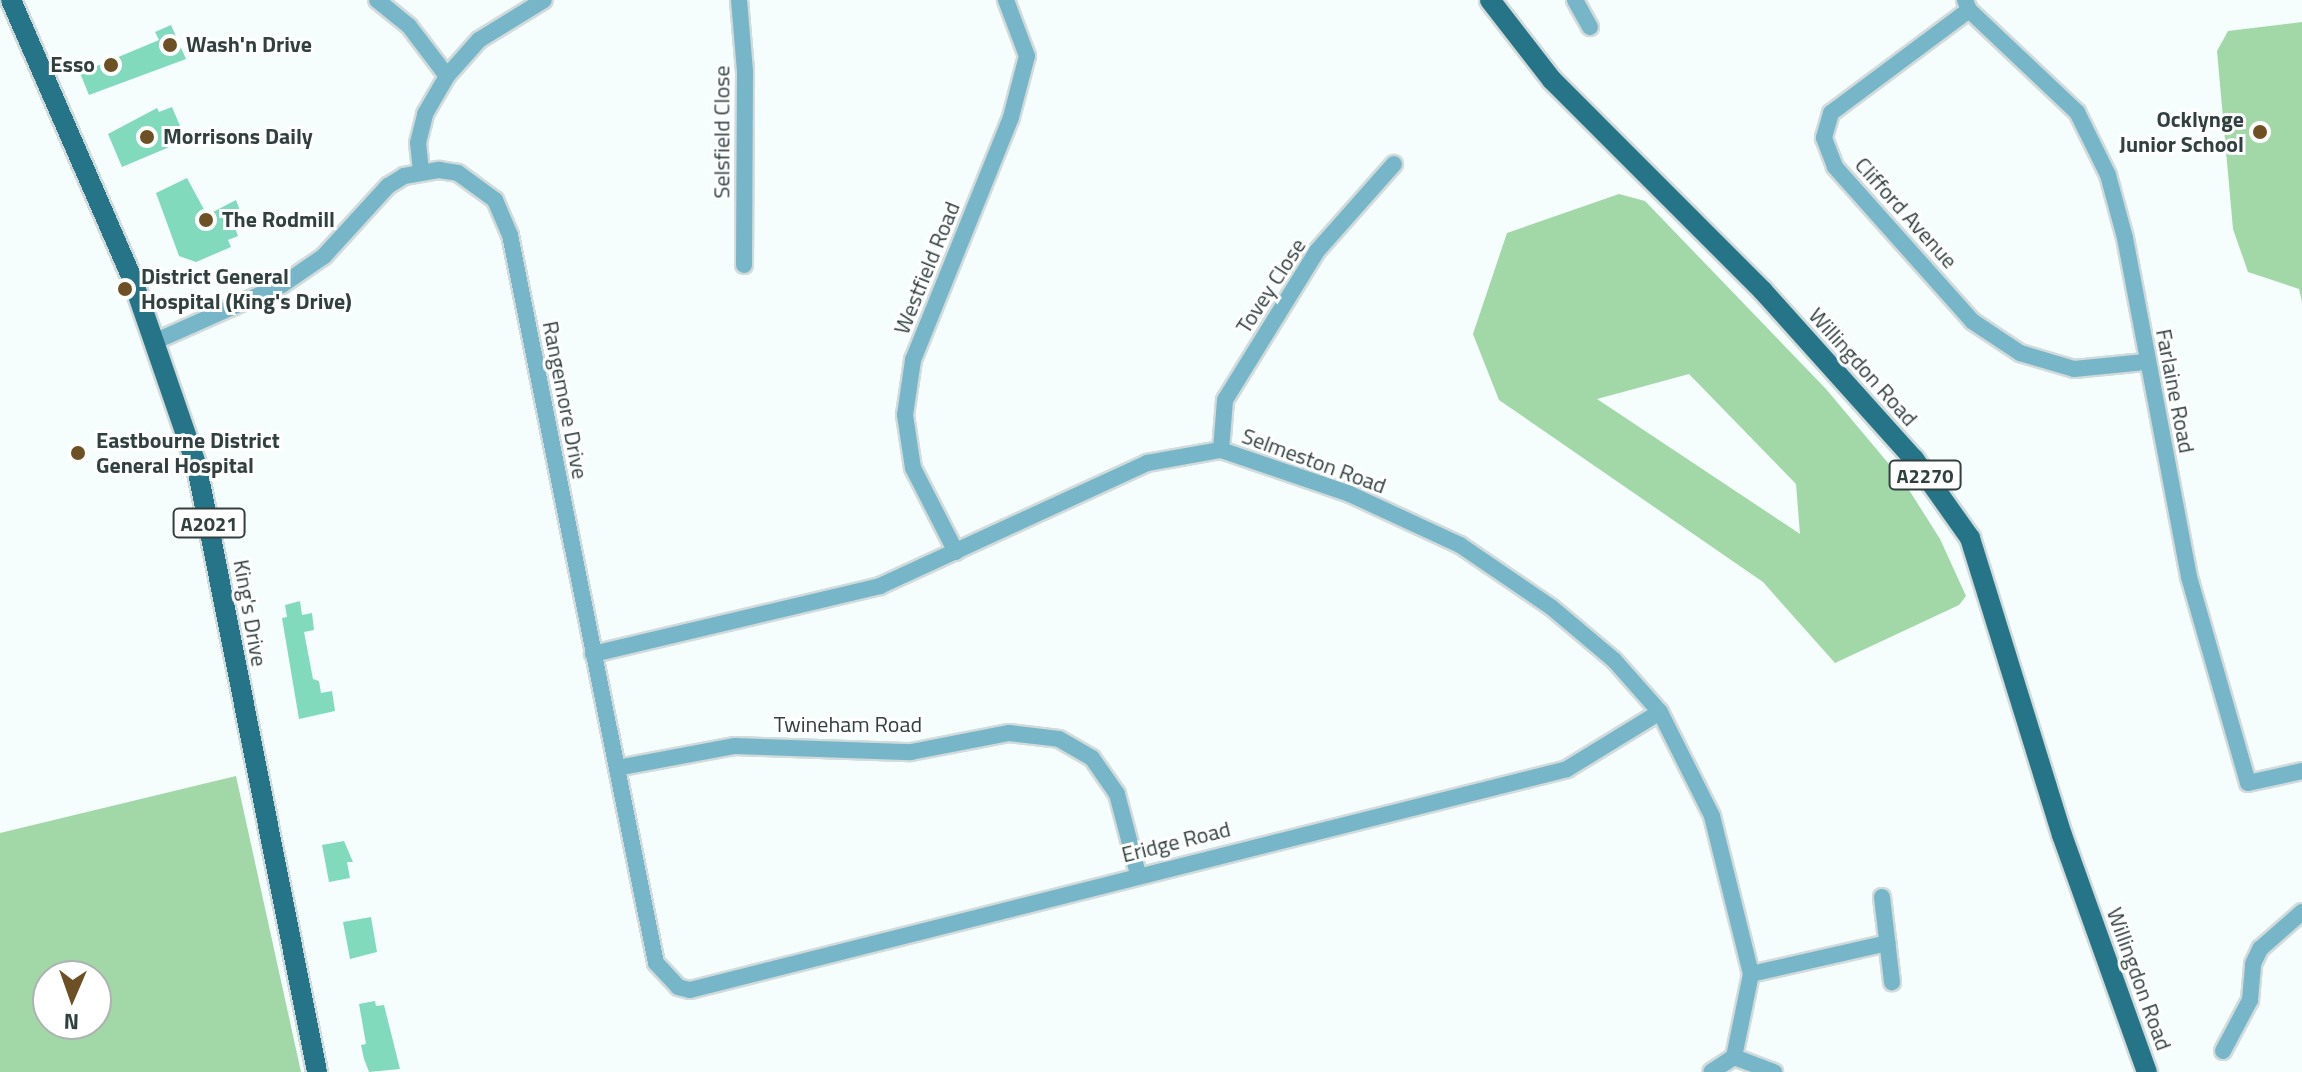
<!DOCTYPE html>
<html>
<head>
<meta charset="utf-8">
<style>
  body { margin:0 }
  #map { position:relative; width:2302px; height:1072px; overflow:hidden; background:#f6fdfd; font-family:"Titillium Web",sans-serif }
  div>[style] { position:absolute }
  .green>* { inset:0; background:#a2d7a7 }
  .building>* { inset:0; background:#82dabd }
  .roads { filter:drop-shadow(2px 0 #d2dbdb) drop-shadow(-2px 0 #d2dbdb) drop-shadow(0 2px #d2dbdb) drop-shadow(0 -2px #d2dbdb) }
  .street>* { height:16px; margin:-8px; padding:0 8px; transform-origin:8px; border-radius:8px; background:#76b6c8 }
  .primary>* { height:20px; margin:-10px; padding:0 10px; transform-origin:10px; border-radius:10px; background:#267487 }
  .dots>* { width:22px; height:22px; translate:-50% -50%; box-sizing:border-box; border:4px solid #fff; border-radius:50% }
  span { translate:-50% -50%; white-space:nowrap; text-align:center; line-height:1.15; -webkit-text-stroke:6px #fff; paint-order:stroke }
  .shield-label span { padding:2px 6px; background:#fff; border:2px solid; border-radius:6px; -webkit-text-stroke-width:0 }
  .shield-label { font-size:20px; color:#30403f; font-weight:700 }
  .poi-label { font-size:22px; color:#30403f; font-weight:700 }
  .left { translate:0 -50%; text-align:left }
  .right { translate:-100% -50%; text-align:right }
  .street-label { font-size:22px; color:#30403f }
  .north { position:absolute; left:32px; top:960px; width:80px; height:80px; box-sizing:border-box; background:#fff; border:2px solid #acb3b2; border-radius:50%; rotate:182deg; font-size:22px; font-weight:700; line-height:32px; text-align:center; color:#30403f }
  .north::after { content:''; display:block; margin:auto; width:28px; height:36px; background:#6d5124; clip-path:polygon(50% 0,100% 100%,50% 72%,0 100%) }
</style>
</head>
<body>
<div id="map">
  <div class="green">
    <i style="clip-path:polygon(2302px 22px,2302px 302px,2299px 289px,2248px 272px,2233px 229px,2217px 51px,2228px 31px)"></i>
    <i style="clip-path:polygon(evenodd,1619px 194px,1645px 201px,1826px 389px,1904px 482px,1940px 539px,1966px 596px,1959px 605px,1835px 663px,1763px 582px,1499px 400px,1473px 334px,1507px 233px,1619px 194px,1689px 374px,1796px 484px,1800px 534px,1597px 399px,1689px 374px)"></i>
    <i style="clip-path:polygon(evenodd,236px 776px,301px 1072px,0 1072px,0 833px,236px 776px,48px 976px,96px 976px,96px 1024px,48px 1024px,48px 976px)"></i>
  </div>
  <div class="building">
    <i style="clip-path:polygon(171px 25px,186px 59px,89px 95px,80px 73px,159px 40px,155px 32px)"></i>
    <i style="clip-path:polygon(172px 107px,186px 140px,122px 167px,108px 134px,157px 108px,159px 112px)"></i>
    <i style="clip-path:polygon(187px 178px,207px 215px,236px 200px,245px 224px,235px 228px,238px 236px,228px 240px,231px 247px,196px 262px,179px 256px,156px 193px)"></i>
    <i style="clip-path:polygon(300px 601px,302px 615px,312px 613px,314px 630px,304px 632px,313px 679px,319px 681px,321px 693px,332px 691px,335px 711px,299px 719px,282px 618px,287px 617px,285px 605px)"></i>
    <i style="clip-path:polygon(344px 841px,353px 862px,347px 862px,350px 878px,329px 882px,322px 845px)"></i>
    <i style="clip-path:polygon(371px 917px,377px 952px,350px 959px,343px 922px)"></i>
    <i style="clip-path:polygon(375px 1001px,376px 1006px,384px 1005px,400px 1069px,369px 1072px,364px 1059px,361px 1045px,366px 1044px,359px 1004px)"></i>
  </div>
  <div class="roads">
    <div class="street">
      <i style="left:377px;top:0;width:41px;rotate:39.1deg"></i>
      <i style="left:409px;top:26px;width:63px;rotate:52.8deg"></i>
      <i style="left:739px;top:0;width:72px;rotate:85.2deg"></i>
      <i style="left:745px;top:72px;width:193px;rotate:90.3deg"></i>
      <i style="left:1575px;top:0;width:31px;rotate:61deg"></i>
      <i style="left:1965px;top:0;width:11px;rotate:68deg"></i>
      <i style="left:1969px;top:10px;width:149px;rotate:43.4deg"></i>
      <i style="left:2077px;top:112px;width:70px;rotate:63.8deg"></i>
      <i style="left:2108px;top:175px;width:65px;rotate:74.9deg"></i>
      <i style="left:2125px;top:238px;width:345px;rotate:79.3deg"></i>
      <i style="left:2189px;top:577px;width:214px;rotate:74deg"></i>
      <i style="left:2248px;top:783px;width:55px;rotate:-12.5deg"></i>
      <i style="left:1969px;top:10px;width:172px;rotate:143.3deg"></i>
      <i style="left:1831px;top:113px;width:26px;rotate:106deg"></i>
      <i style="left:1824px;top:138px;width:31px;rotate:69deg"></i>
      <i style="left:1835px;top:167px;width:206px;rotate:48.3deg"></i>
      <i style="left:1972px;top:321px;width:58px;rotate:33.7deg"></i>
      <i style="left:2020px;top:353px;width:56px;rotate:16.5deg"></i>
      <i style="left:2074px;top:369px;width:71px;rotate:-5.6deg"></i>
      <i style="left:421px;top:171px;width:28px;rotate:-96deg"></i>
      <i style="left:418px;top:143px;width:30px;rotate:-76deg"></i>
      <i style="left:425px;top:114px;width:44px;rotate:-59.9deg"></i>
      <i style="left:447px;top:76px;width:48px;rotate:-48.4deg"></i>
      <i style="left:479px;top:40px;width:76px;rotate:-31.6deg"></i>
      <i style="left:156px;top:341px;width:138px;rotate:-24deg"></i>
      <i style="left:282px;top:285px;width:51px;rotate:-34.6deg"></i>
      <i style="left:324px;top:256px;width:95px;rotate:-47.6deg"></i>
      <i style="left:388px;top:186px;width:19px;rotate:-32deg"></i>
      <i style="left:404px;top:176px;width:36px;rotate:-10deg"></i>
      <i style="left:439px;top:170px;width:19px;rotate:9deg"></i>
      <i style="left:458px;top:173px;width:46px;rotate:36.1deg"></i>
      <i style="left:495px;top:200px;width:38px;rotate:67deg"></i>
      <i style="left:510px;top:235px;width:742px;rotate:78.66deg"></i>
      <i style="left:656px;top:963px;width:33px;rotate:47deg"></i>
      <i style="left:678px;top:987px;width:12px;rotate:14deg"></i>
      <i style="left:690px;top:990px;width:904px;rotate:-14.14deg"></i>
      <i style="left:1567px;top:769px;width:109px;rotate:-31.5deg"></i>
      <i style="left:1221px;top:450px;width:50px;rotate:-85.4deg"></i>
      <i style="left:1225px;top:400px;width:175px;rotate:-58.3deg"></i>
      <i style="left:1317px;top:251px;width:116px;rotate:-48.5deg"></i>
      <i style="left:956px;top:552px;width:94px;rotate:-117.1deg"></i>
      <i style="left:913px;top:468px;width:54px;rotate:-98.6deg"></i>
      <i style="left:905px;top:415px;width:56px;rotate:-81.7deg"></i>
      <i style="left:913px;top:360px;width:262px;rotate:-68deg"></i>
      <i style="left:1011px;top:117px;width:63px;rotate:-75.3deg"></i>
      <i style="left:1027px;top:56px;width:60px;rotate:-110.6deg"></i>
      <i style="left:593px;top:654px;width:295px;rotate:-13.3deg"></i>
      <i style="left:880px;top:586px;width:294px;rotate:-24.7deg"></i>
      <i style="left:1147px;top:463px;width:75px;rotate:-10deg"></i>
      <i style="left:1221px;top:450px;width:136px;rotate:18.8deg"></i>
      <i style="left:1350px;top:494px;width:121px;rotate:24.9deg"></i>
      <i style="left:1460px;top:545px;width:110px;rotate:34.3deg"></i>
      <i style="left:1551px;top:607px;width:82px;rotate:40.1deg"></i>
      <i style="left:1614px;top:660px;width:69px;rotate:48.5deg"></i>
      <i style="left:1660px;top:712px;width:116px;rotate:63.4deg"></i>
      <i style="left:1712px;top:816px;width:163px;rotate:76.1deg"></i>
      <i style="left:1751px;top:974px;width:85px;rotate:101.6deg"></i>
      <i style="left:1734px;top:1057px;width:27px;rotate:147deg"></i>
      <i style="left:617px;top:768px;width:120px;rotate:-10.6deg"></i>
      <i style="left:735px;top:746px;width:176px;rotate:2deg"></i>
      <i style="left:911px;top:752px;width:100px;rotate:-11deg"></i>
      <i style="left:1009px;top:733px;width:50px;rotate:6.8deg"></i>
      <i style="left:1059px;top:739px;width:38px;rotate:30deg"></i>
      <i style="left:1092px;top:758px;width:44px;rotate:55.2deg"></i>
      <i style="left:1117px;top:794px;width:83px;rotate:75.3deg"></i>
      <i style="left:1882px;top:897px;width:86px;rotate:83.3deg"></i>
      <i style="left:1751px;top:974px;width:140px;rotate:-12.8deg"></i>
      <i style="left:2223px;top:1051px;width:58px;rotate:-62.1deg"></i>
      <i style="left:2250px;top:1000px;width:36px;rotate:-85deg"></i>
      <i style="left:2253px;top:964px;width:17px;rotate:-65deg"></i>
      <i style="left:2260px;top:949px;width:56px;rotate:-41.4deg"></i>
      <i style="left:1734px;top:1057px;width:43px;rotate:20.6deg"></i>
    </div>
    <div class="primary">
      <i style="left:11px;top:0;width:303px;rotate:66.5deg"></i>
      <i style="left:132px;top:278px;width:200px;rotate:71deg"></i>
      <i style="left:197px;top:467px;width:617px;rotate:78.78deg"></i>
      <i style="left:1490px;top:0;width:101px;rotate:52.2deg"></i>
      <i style="left:1552px;top:80px;width:298px;rotate:45deg"></i>
      <i style="left:1763px;top:291px;width:226px;rotate:48.1deg"></i>
      <i style="left:1914px;top:459px;width:97px;rotate:54.7deg"></i>
      <i style="left:1970px;top:538px;width:311px;rotate:72.8deg"></i>
      <i style="left:2062px;top:835px;width:252px;rotate:70.3deg"></i>
    </div>
  </div>
  <div class="dots">
    <i style="left:170px;top:45px;background:#6d5124"></i>
    <i style="left:111px;top:65px;background:#6d5124"></i>
    <i style="left:2260px;top:132px;background:#6d5124"></i>
    <i style="left:147px;top:137px;background:#6d5124"></i>
    <i style="left:206px;top:220px;background:#6d5124"></i>
    <i style="left:125px;top:289px;background:#6d5124"></i>
    <i style="left:78px;top:453px;background:#6d5124"></i>
  </div>
  <div class="shield-label">
    <span style="left:1925px;top:475px">A2270</span>
    <span style="left:209px;top:523px">A2021</span>
  </div>
  <div class="poi-label">
    <span class="left" style="left:186px;top:45px">Wash'n Drive</span>
    <span class="right" style="left:95px;top:65px">Esso</span>
    <span class="right" style="left:2244px;top:132px">Ocklynge<br>Junior School</span>
    <span class="left" style="left:163px;top:137px">Morrisons Daily</span>
    <span class="left" style="left:222px;top:220px">The Rodmill</span>
    <span class="left" style="left:141px;top:289px">District General<br>Hospital (King's Drive)</span>
    <span class="left" style="left:96px;top:453px">Eastbourne District<br>General Hospital</span>
  </div>
  <div class="street-label">
    <span style="left:722px;top:132px;rotate:-90deg">Selsfield Close</span>
    <span style="left:1906px;top:213px;rotate:48deg">Clifford Avenue</span>
    <span style="left:927px;top:268px;rotate:-68deg">Westfield Road</span>
    <span style="left:1271px;top:286px;rotate:-57deg">Tovey Close</span>
    <span style="left:1863px;top:367px;rotate:48deg">Willingdon Road</span>
    <span style="left:2175px;top:391px;rotate:79deg">Farlaine Road</span>
    <span style="left:565px;top:400px;rotate:79deg">Rangemore Drive</span>
    <span style="left:1314px;top:461px;rotate:20deg">Selmeston Road</span>
    <span style="left:250px;top:613px;rotate:80deg">King's Drive</span>
    <span style="left:848px;top:725px">Twineham Road</span>
    <span style="left:1176px;top:842px;rotate:-14deg">Eridge Road</span>
    <span style="left:2139px;top:979px;rotate:70deg">Willingdon Road</span>
  </div>
  <div class="north">N</div>
</div>
</body>
</html>
